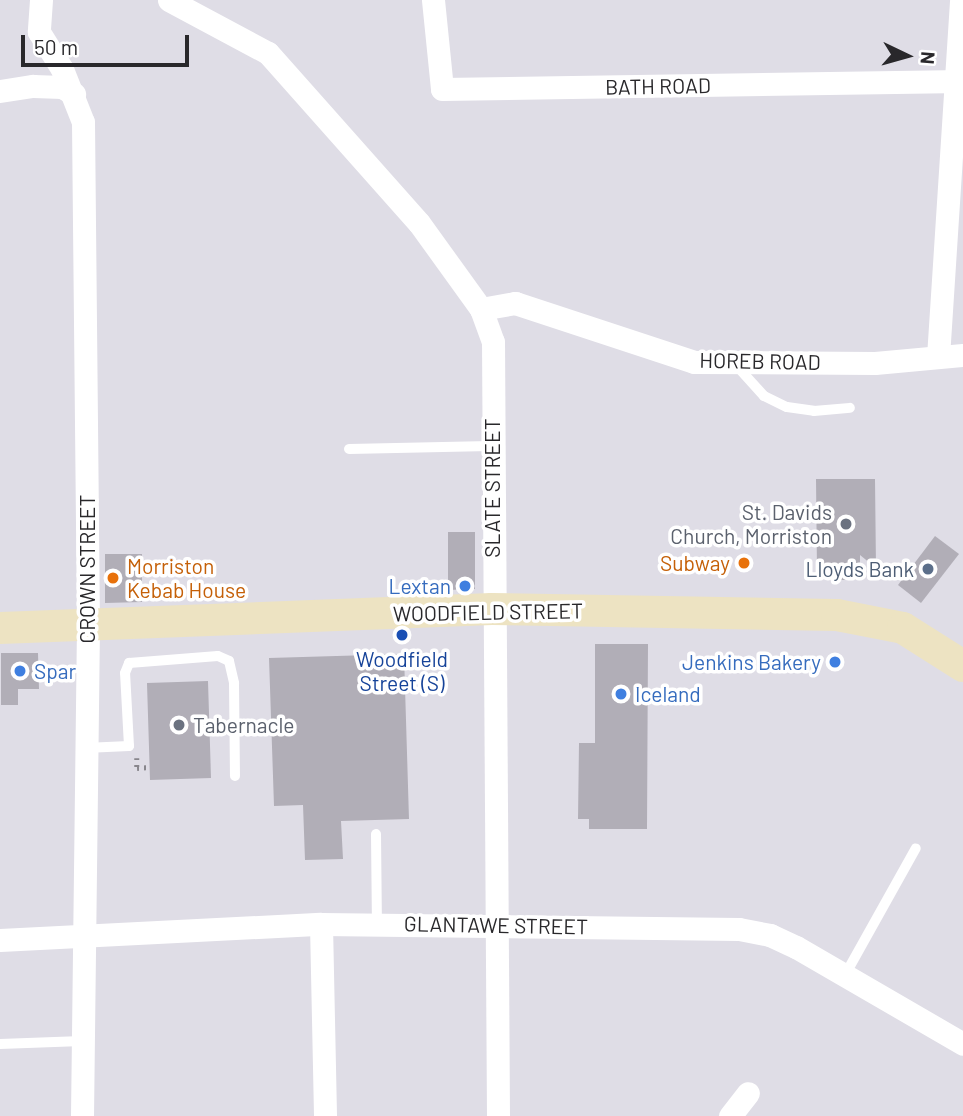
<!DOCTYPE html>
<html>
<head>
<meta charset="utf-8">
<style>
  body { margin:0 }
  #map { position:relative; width:963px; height:1116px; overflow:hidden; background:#dfdde6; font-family:Barlow,sans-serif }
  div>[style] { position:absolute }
  .building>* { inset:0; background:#b1aeb7 }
  .path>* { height:4.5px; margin-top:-2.25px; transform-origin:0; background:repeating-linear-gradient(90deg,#88868c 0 2px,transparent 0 7px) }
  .lane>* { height:10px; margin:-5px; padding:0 5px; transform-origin:5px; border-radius:5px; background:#fff }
  .street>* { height:23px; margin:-11.5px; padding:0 11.5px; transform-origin:11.5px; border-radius:11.5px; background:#fff }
  .secondary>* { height:32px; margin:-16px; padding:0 16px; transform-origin:16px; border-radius:16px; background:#ede3c2 }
  .dots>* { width:19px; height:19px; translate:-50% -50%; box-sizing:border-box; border:4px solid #fff; border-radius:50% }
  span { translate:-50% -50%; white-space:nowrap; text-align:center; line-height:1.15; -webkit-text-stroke:7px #fff; paint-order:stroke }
  .street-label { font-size:21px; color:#29282b }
  .worship-label { font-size:21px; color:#5b616d }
  .right { translate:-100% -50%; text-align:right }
  .left { translate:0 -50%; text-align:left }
  .food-label { font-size:21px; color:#c56008 }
  .service-label { font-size:21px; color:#4e5e75 }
  .shop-label { font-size:21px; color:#366cbe }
  .transit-label { font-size:21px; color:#164399 }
  .north { position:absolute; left:872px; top:21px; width:70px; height:70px; -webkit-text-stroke:5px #fff; paint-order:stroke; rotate:95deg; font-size:19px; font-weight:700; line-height:28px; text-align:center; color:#29282b }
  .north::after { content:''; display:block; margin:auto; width:24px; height:32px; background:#29282b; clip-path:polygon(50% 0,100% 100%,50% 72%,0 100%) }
  .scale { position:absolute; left:21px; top:35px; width:168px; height:32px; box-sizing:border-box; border:4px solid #29282b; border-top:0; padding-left:9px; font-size:21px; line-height:24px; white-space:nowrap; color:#29282b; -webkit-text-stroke:5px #fff; paint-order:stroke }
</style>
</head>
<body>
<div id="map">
  <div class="building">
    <i style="clip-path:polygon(816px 479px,875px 479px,876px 568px,860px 555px,860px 580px,829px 580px,829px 570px,817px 571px)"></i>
    <i style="clip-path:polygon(448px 532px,475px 532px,475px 589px,448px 590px)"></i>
    <i style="clip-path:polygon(935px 536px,959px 554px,921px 603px,898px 585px)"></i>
    <i style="clip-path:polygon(105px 554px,142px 554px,142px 602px,105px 603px)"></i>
    <i style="clip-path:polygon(595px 644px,648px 644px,647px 829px,589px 829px,589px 819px,578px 819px,579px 743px,595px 743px)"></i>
    <i style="clip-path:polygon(1px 653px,38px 653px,39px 689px,18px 689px,18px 705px,1px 705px)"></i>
    <i style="clip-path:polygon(404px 654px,409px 819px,341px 821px,343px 859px,305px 860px,303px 805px,274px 806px,269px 658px)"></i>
    <i style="clip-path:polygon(208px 681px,211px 778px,150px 780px,147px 683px)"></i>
  </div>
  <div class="path">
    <i style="left:137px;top:758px;width:10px;rotate:90deg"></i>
    <i style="left:137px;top:768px;width:12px;rotate:-5deg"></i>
  </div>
  <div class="lane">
    <i style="left:735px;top:364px;width:43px;rotate:47.8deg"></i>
    <i style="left:764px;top:396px;width:25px;rotate:26deg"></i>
    <i style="left:787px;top:407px;width:27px;rotate:8deg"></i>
    <i style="left:814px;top:411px;width:36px;rotate:-5deg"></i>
    <i style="left:349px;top:449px;width:141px;rotate:-1.2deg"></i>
    <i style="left:85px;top:748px;width:44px;rotate:-2.6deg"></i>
    <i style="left:129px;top:746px;width:73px;rotate:-93.1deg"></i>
    <i style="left:125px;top:673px;width:11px;rotate:-68deg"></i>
    <i style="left:129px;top:663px;width:89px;rotate:-4.5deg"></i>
    <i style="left:218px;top:656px;width:12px;rotate:24deg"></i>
    <i style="left:229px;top:661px;width:23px;rotate:77deg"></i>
    <i style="left:234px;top:683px;width:93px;rotate:89.4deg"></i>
    <i style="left:376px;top:834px;width:90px;rotate:89.4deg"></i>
    <i style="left:845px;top:975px;width:145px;rotate:-60.8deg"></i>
    <i style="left:0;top:1044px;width:82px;rotate:-2.1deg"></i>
  </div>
  <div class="street">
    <i style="left:41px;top:0;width:32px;rotate:94deg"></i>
    <i style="left:39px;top:32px;width:44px;rotate:58.1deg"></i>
    <i style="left:62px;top:69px;width:57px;rotate:68.4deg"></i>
    <i style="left:83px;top:122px;width:503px;rotate:89.43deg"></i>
    <i style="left:88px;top:625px;width:491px;rotate:90.7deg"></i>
    <i style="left:169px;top:0;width:112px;rotate:28.2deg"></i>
    <i style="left:268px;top:53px;width:227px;rotate:48.4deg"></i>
    <i style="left:419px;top:223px;width:106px;rotate:54.2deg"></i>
    <i style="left:481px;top:309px;width:35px;rotate:70deg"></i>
    <i style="left:493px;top:342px;width:774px;rotate:89.63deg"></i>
    <i style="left:433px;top:0;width:89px;rotate:84.2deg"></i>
    <i style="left:442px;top:89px;width:521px;rotate:-0.88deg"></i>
    <i style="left:0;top:91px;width:33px;rotate:-9deg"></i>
    <i style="left:33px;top:86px;width:29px;rotate:2deg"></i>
    <i style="left:62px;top:87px;width:14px;rotate:30deg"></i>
    <i style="left:481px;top:309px;width:35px;rotate:-10deg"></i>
    <i style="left:515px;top:303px;width:188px;rotate:18.2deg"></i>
    <i style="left:694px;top:362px;width:181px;rotate:0.3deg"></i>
    <i style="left:875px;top:363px;width:88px;rotate:-5.2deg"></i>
    <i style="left:938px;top:357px;width:358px;rotate:-86.3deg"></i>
    <i style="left:321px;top:924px;width:192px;rotate:88.8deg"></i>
    <i style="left:0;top:940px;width:321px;rotate:-2.9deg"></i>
    <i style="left:321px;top:924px;width:418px;rotate:0.7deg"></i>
    <i style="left:739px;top:929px;width:32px;rotate:11deg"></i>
    <i style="left:770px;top:935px;width:29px;rotate:25deg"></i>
    <i style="left:796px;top:947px;width:193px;rotate:30.1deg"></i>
    <i style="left:730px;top:1116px;width:29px;rotate:-52deg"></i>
  </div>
  <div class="secondary">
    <i style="left:0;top:628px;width:492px;rotate:-2.2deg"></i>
    <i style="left:492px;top:609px;width:345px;rotate:1deg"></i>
    <i style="left:837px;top:615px;width:67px;rotate:11.1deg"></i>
    <i style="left:903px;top:628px;width:71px;rotate:32.3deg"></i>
  </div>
  <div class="dots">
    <i style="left:846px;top:524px;background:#6b7280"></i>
    <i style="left:744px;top:563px;background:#e8710a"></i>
    <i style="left:928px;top:569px;background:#5c6f8a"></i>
    <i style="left:113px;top:578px;background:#e8710a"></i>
    <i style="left:465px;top:586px;background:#3f7fe0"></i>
    <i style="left:402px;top:635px;background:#1a4fb4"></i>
    <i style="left:835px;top:662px;background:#3f7fe0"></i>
    <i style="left:20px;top:671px;background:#3f7fe0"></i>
    <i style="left:621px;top:694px;background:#3f7fe0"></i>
    <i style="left:179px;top:725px;background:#6b7280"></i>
  </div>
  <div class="street-label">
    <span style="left:658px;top:86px;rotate:-1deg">BATH ROAD</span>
    <span style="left:760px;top:361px;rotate:1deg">HOREB ROAD</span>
    <span style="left:492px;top:488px;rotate:-90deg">SLATE STREET</span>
    <span style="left:87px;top:569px;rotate:-90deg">CROWN STREET</span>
    <span style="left:488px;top:612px;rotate:-1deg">WOODFIELD STREET</span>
    <span style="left:496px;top:925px;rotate:1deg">GLANTAWE STREET</span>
  </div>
  <div class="worship-label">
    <span class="right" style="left:832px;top:524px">St. Davids<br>Church, Morriston</span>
    <span class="left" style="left:193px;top:725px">Tabernacle</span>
  </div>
  <div class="food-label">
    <span class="right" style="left:730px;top:563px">Subway</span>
    <span class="left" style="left:127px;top:578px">Morriston<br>Kebab House</span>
  </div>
  <div class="service-label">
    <span class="right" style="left:914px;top:569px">Lloyds Bank</span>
  </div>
  <div class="shop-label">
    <span class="right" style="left:451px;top:586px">Lextan</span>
    <span class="right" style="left:821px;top:662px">Jenkins Bakery</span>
    <span class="left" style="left:34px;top:671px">Spar</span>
    <span class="left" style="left:635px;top:694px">Iceland</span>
  </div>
  <div class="transit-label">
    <span style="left:402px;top:671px">Woodfield<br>Street (S)</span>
  </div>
  <div class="north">N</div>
  <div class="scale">50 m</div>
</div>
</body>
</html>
